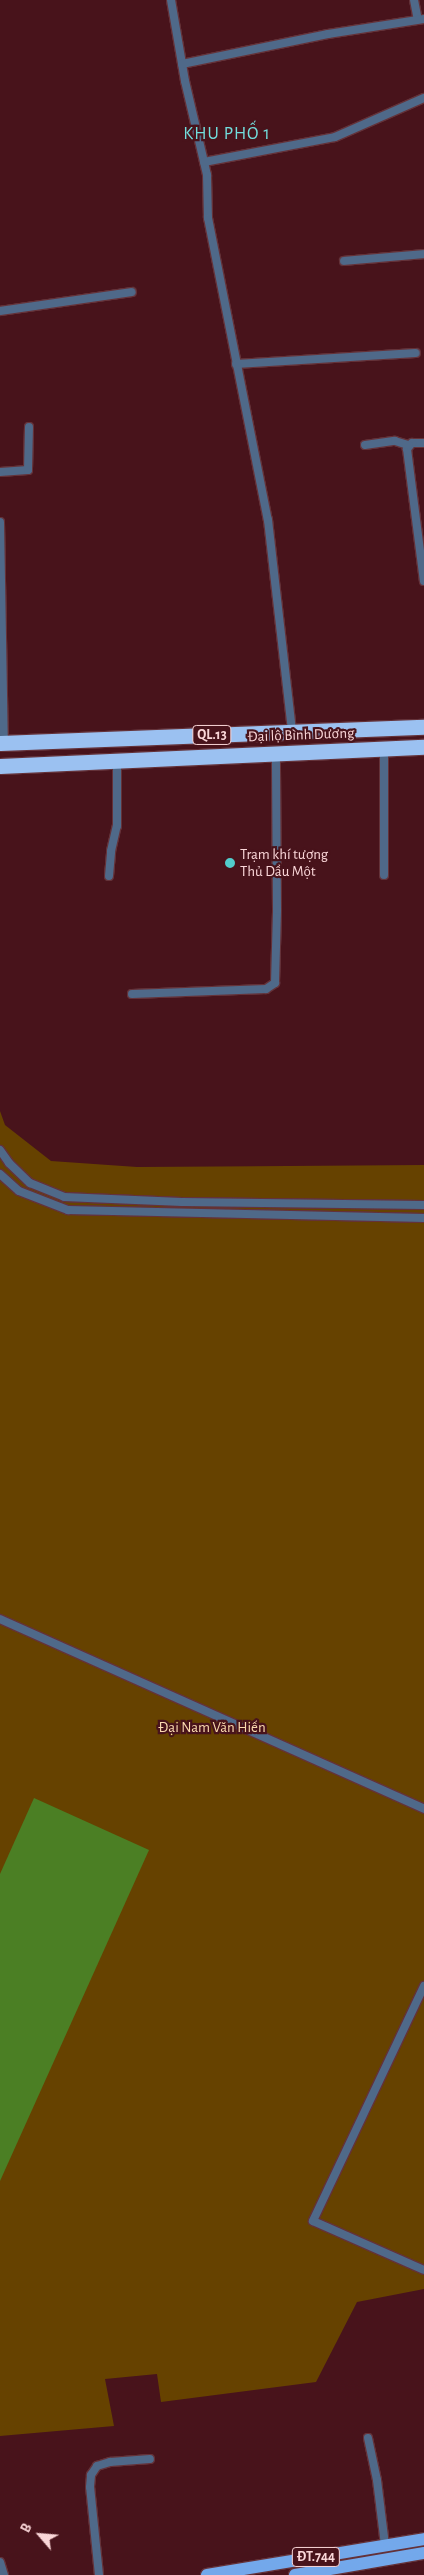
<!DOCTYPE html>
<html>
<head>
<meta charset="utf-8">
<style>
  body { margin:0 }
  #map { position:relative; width:424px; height:2575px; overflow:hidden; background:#48131b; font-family:"Alegreya Sans",sans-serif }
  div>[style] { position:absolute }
  .green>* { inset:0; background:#664200 }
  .water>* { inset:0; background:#4b7f24 }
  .roads { filter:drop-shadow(1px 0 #643239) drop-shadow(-1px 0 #643239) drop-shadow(0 1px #643239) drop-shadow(0 -1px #643239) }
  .street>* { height:8px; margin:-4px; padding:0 4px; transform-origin:4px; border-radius:4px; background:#4f6989 }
  .primary>* { height:12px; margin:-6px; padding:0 6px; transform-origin:6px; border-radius:6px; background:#73a8eb }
  .highway>* { height:15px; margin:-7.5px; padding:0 7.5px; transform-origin:7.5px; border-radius:7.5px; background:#9bc1f1 }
  .dots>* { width:14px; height:14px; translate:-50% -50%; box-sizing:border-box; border:2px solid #48131b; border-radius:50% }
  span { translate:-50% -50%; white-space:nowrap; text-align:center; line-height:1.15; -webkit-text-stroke:4.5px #48131b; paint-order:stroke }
  .shield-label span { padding:1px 4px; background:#48131b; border:1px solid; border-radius:4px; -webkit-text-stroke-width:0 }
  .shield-label { font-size:14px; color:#fad6d8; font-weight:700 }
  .street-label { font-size:15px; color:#fad6d8 }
  .poi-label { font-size:15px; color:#fad6d8 }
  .left { translate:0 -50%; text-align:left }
  .park-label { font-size:15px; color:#fadaaf }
  .quarter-label { font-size:18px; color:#72dedd; letter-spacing:1px }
  .north { position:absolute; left:15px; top:2510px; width:50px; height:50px; -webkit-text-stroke:4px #48131b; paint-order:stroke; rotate:297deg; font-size:14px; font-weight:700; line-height:20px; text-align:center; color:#fad6d8 }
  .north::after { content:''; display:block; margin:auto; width:18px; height:22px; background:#fad6d8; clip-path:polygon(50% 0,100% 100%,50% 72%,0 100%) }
</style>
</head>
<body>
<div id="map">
  <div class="green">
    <i style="clip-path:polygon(0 1111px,5px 1125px,51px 1161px,137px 1167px,424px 1165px,424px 2289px,357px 2302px,316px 2382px,161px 2402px,157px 2374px,105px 2379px,114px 2426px,0 2436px)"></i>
  </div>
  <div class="water">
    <i style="clip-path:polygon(34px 1798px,149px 1850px,0 2181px,0 1874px)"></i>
  </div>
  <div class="roads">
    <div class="street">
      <i style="left:171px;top:0;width:82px;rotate:80.2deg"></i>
      <i style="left:185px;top:81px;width:97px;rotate:76.8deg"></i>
      <i style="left:207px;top:175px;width:43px;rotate:88.7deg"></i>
      <i style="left:208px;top:218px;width:308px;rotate:78.8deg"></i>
      <i style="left:268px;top:520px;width:212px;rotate:83.5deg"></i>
      <i style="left:414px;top:0;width:20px;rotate:79deg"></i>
      <i style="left:182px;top:64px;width:149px;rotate:-11.6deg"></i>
      <i style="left:328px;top:34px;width:97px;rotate:-8.9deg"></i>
      <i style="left:204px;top:162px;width:133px;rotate:-10.8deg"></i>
      <i style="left:335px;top:137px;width:97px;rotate:-23.7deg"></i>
      <i style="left:344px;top:261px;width:80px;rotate:-5deg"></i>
      <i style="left:0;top:311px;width:133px;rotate:-8.2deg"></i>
      <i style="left:236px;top:364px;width:180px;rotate:-3.5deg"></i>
      <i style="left:424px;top:443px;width:12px;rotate:180deg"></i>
      <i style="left:412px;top:443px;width:8px;rotate:130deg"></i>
      <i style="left:407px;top:449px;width:133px;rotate:82.7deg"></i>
      <i style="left:365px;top:445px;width:30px;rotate:-8deg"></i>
      <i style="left:395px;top:441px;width:14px;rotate:17deg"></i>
      <i style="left:0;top:472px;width:28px;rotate:-4deg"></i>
      <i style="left:28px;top:470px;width:43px;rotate:-88.7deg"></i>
      <i style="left:0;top:522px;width:221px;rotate:89deg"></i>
      <i style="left:384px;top:749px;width:126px;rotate:90deg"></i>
      <i style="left:109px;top:876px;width:25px;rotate:-85deg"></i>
      <i style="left:111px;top:851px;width:26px;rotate:-77deg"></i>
      <i style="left:117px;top:826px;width:66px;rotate:-90deg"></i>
      <i style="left:132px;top:994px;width:134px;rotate:-2.1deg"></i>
      <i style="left:266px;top:989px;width:11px;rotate:-34deg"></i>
      <i style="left:275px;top:983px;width:73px;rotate:-88.4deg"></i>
      <i style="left:277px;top:910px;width:156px;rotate:-90.4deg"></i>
      <i style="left:0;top:1150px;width:16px;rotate:55deg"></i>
      <i style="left:9px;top:1163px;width:29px;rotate:44deg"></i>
      <i style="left:30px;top:1183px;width:37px;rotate:22deg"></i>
      <i style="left:64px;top:1197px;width:118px;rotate:2.4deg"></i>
      <i style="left:182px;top:1202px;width:242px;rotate:0.7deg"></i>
      <i style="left:0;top:1174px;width:25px;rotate:42deg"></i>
      <i style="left:19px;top:1191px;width:53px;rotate:21.2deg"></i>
      <i style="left:68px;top:1210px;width:356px;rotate:1.3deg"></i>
      <i style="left:0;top:1619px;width:465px;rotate:24.1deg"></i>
      <i style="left:424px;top:1986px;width:260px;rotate:115.3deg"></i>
      <i style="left:313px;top:2221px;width:121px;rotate:23.8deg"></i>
      <i style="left:368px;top:2438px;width:43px;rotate:77.9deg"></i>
      <i style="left:377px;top:2480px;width:65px;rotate:83deg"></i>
      <i style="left:0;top:2562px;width:14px;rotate:73deg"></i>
      <i style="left:99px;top:2575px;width:88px;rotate:-95.8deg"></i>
      <i style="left:90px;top:2487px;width:12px;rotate:-85deg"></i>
      <i style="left:91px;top:2475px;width:11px;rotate:-56deg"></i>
      <i style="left:97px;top:2466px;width:14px;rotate:-17deg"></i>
      <i style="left:110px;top:2462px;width:40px;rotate:-4.3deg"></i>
    </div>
    <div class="primary">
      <i style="left:207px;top:2575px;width:220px;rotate:-9.4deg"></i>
      <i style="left:295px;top:2575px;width:131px;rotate:-9.7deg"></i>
    </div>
    <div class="highway">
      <i style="left:0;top:743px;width:424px;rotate:-2.2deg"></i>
      <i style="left:0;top:766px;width:424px;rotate:-2.6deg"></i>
    </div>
  </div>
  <div class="dots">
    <i style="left:230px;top:863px;background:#52cdcc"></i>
  </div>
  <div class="shield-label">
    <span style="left:212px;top:735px">QL.13</span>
    <span style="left:316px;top:2557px">ĐT.744</span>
  </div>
  <div class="street-label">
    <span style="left:301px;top:735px;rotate:-2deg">Đại lộ Bình Dương</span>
  </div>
  <div class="poi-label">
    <span class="left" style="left:240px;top:863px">Trạm khí tượng<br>Thủ Dầu Một</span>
  </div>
  <div class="park-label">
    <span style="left:212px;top:1728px">Đại Nam Văn Hiến</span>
  </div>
  <div class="quarter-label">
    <span style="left:227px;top:134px">KHU PHỐ 1</span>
  </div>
  <div class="north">B</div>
</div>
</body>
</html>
